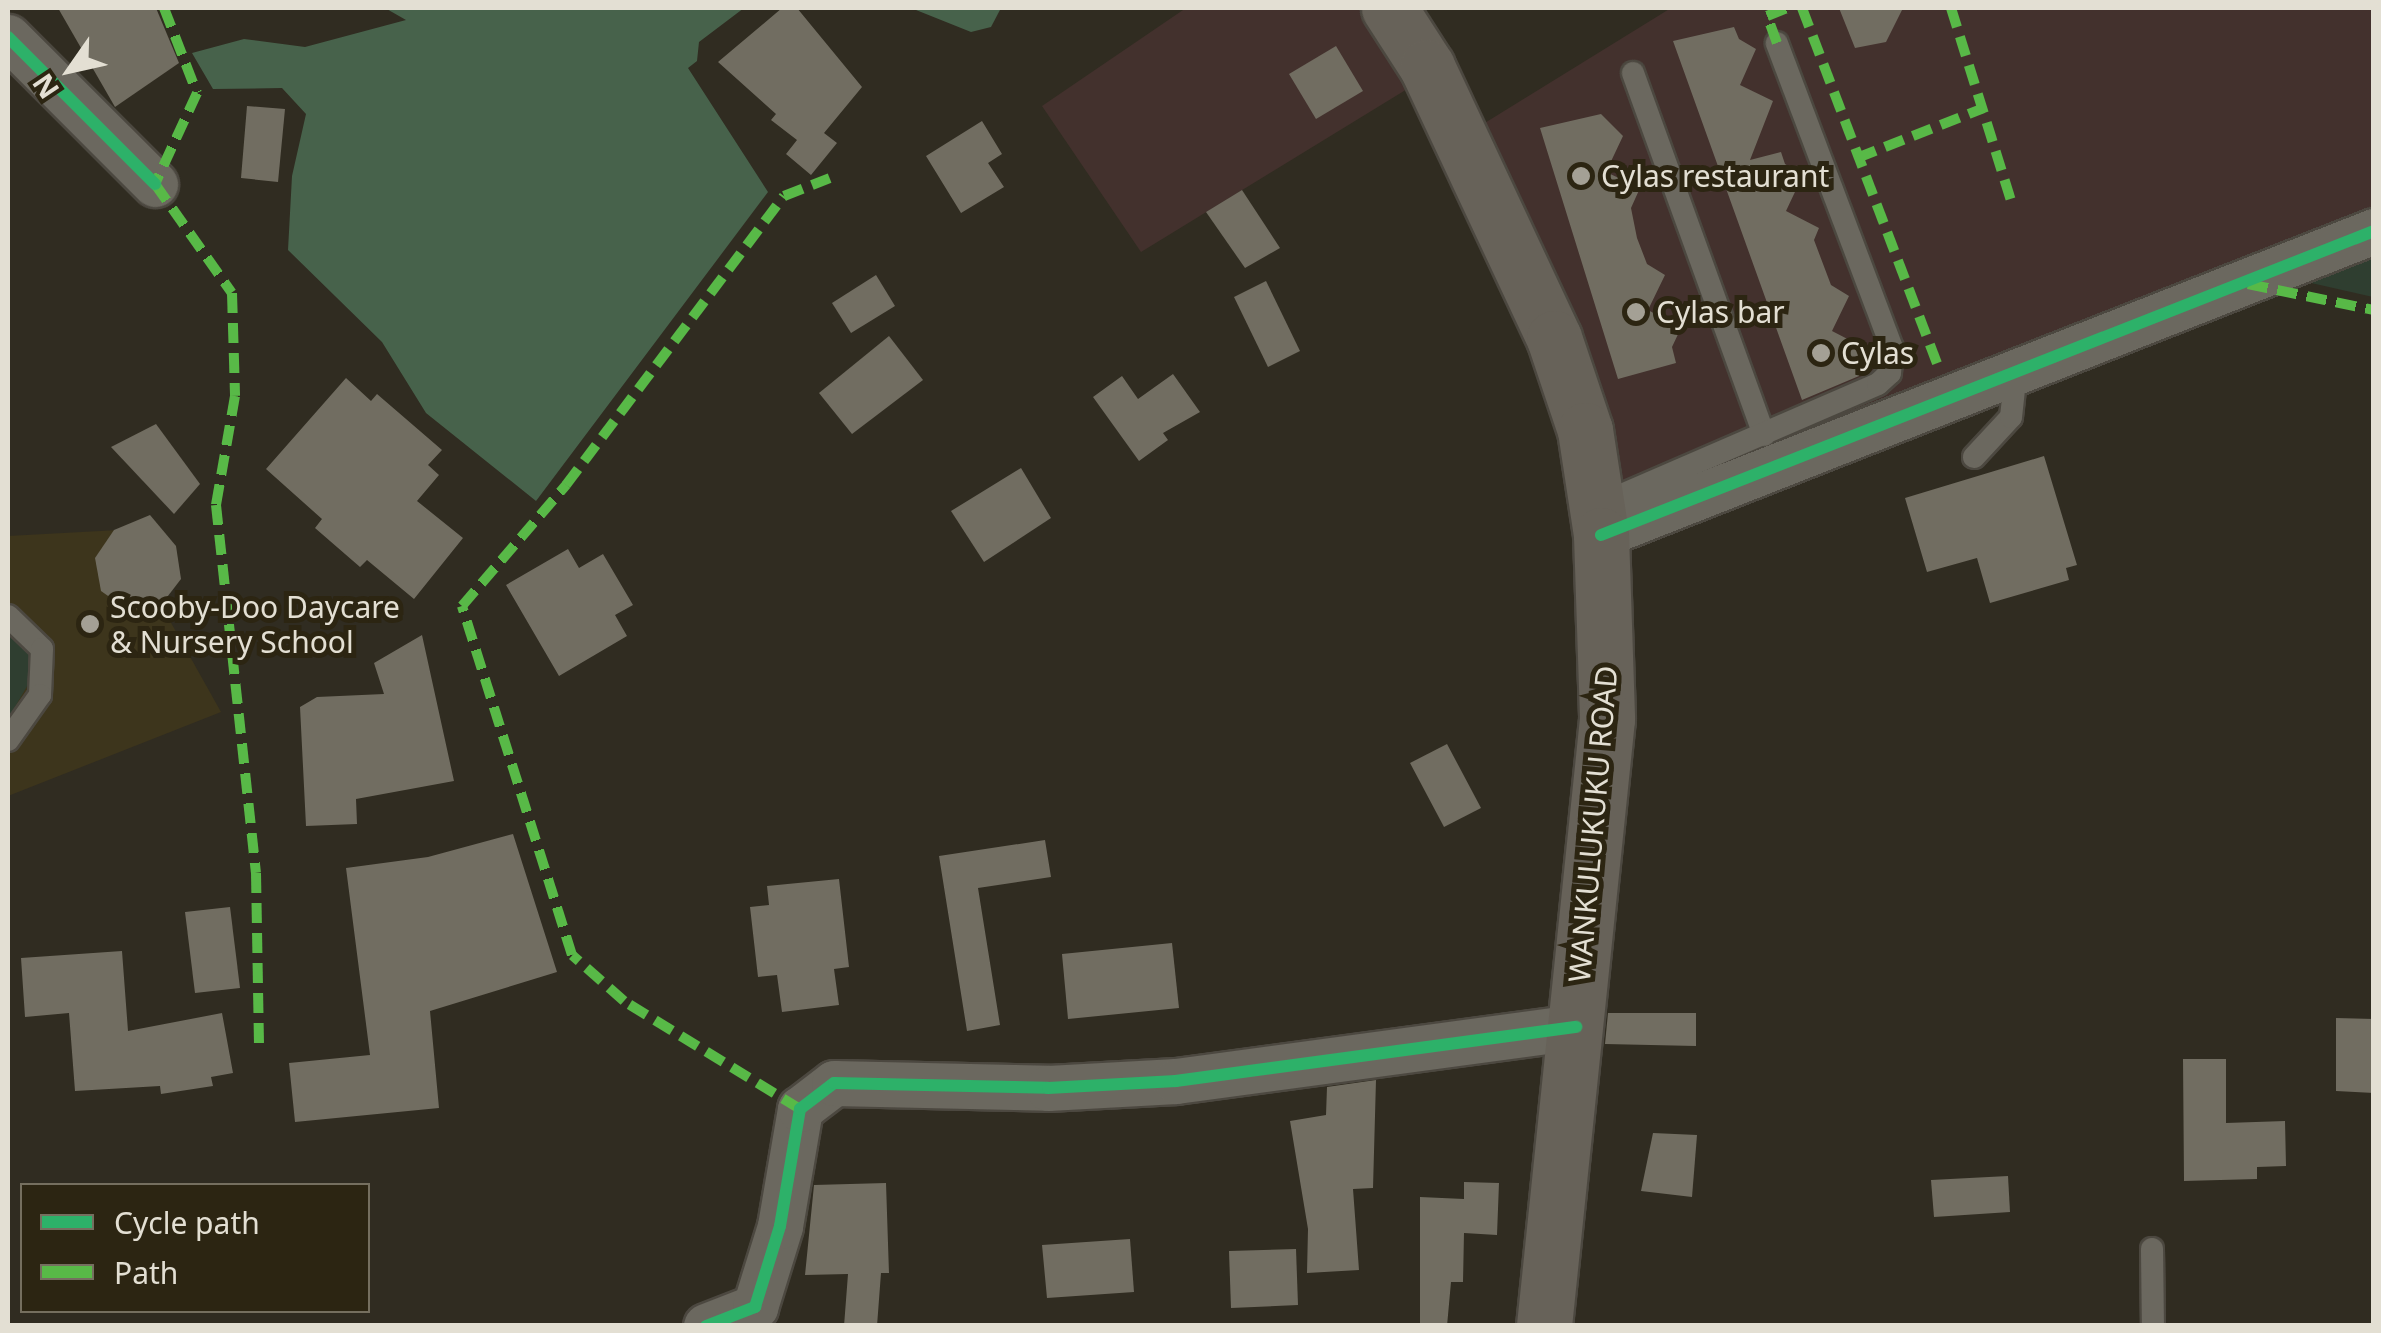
<!DOCTYPE html>
<html>
<head>
<meta charset="utf-8">
<style>
  body { margin:0 }
  #map { position:relative; width:2381px; height:1333px; overflow:hidden; background:#302c21; font-family:"Noto Sans",sans-serif }
  div>[style] { position:absolute }
  .commercial>* { inset:0; background:#43312d }
  .built>* { inset:0; background:#3d351c }
  .green>* { inset:0; background:#2f3e30 }
  .forest>* { inset:0; background:#47624b }
  .building>* { inset:0; background:#716d61 }
  .roads { filter:drop-shadow(2px 0 #4c4840) drop-shadow(-2px 0 #4c4840) drop-shadow(0 2px #4c4840) drop-shadow(0 -2px #4c4840) }
  .lane>* { height:22px; margin:-11px; padding:0 11px; transform-origin:11px; border-radius:11px; background:#6b685f }
  .street>* { height:45px; margin:-22.5px; padding:0 22.5px; transform-origin:22.5px; border-radius:22.5px; background:#6b685f }
  .secondary>* { height:55px; margin:-27.5px; padding:0 27.5px; transform-origin:27.5px; border-radius:27.5px; background:#676259 }
  .quiet>* { height:10px; margin-top:-5px; transform-origin:0; background:repeating-linear-gradient(90deg,#58b947 0 20px,transparent 0 30px) }
  .cycleway>* { height:12px; margin:-6px; padding:0 6px; transform-origin:6px; border-radius:6px; background:#2db169 }
  .dots>* { width:28px; height:28px; translate:-50% -50%; box-sizing:border-box; border:5px solid #2c2512; border-radius:50% }
  span { translate:-50% -50%; white-space:nowrap; text-align:center; line-height:1.15; -webkit-text-stroke:10px #2c2512; paint-order:stroke }
  .poi-label { font-size:30px; color:#e3dfd3 }
  .left { translate:0 -50%; text-align:left }
  .street-label { font-size:30px; color:#e3dfd3 }
  .frame { position:absolute; inset:0; border:10px solid #e3dfd3; pointer-events:none }
  .legend { position:absolute; left:20px; top:1183px; width:350px; height:130px; box-sizing:border-box; background:#2c2512; border:2px solid #756f5f; margin:0; padding:12px 18px; list-style:none; font-size:30px; color:#e3dfd3 }
  .legend li { display:flex; align-items:center; gap:20px; height:50px }
  .legend b { width:50px; border:2px solid #756f5f }
  .north { position:absolute; left:20px; top:20px; width:100px; height:100px; -webkit-text-stroke:8px #2c2512; paint-order:stroke; rotate:236deg; font-size:28px; font-weight:700; line-height:40px; text-align:center; color:#e3dfd3 }
  .north::after { content:''; display:block; margin:auto; width:35px; height:45px; background:#e3dfd3; clip-path:polygon(50% 0,100% 100%,50% 72%,0 100%) }
</style>
</head>
<body>
<div id="map">
  <div class="commercial">
    <i style="clip-path:polygon(1186px 8px,1368px 8px,1417px 83px,1141px 252px,1042px 106px)"></i>
    <i style="clip-path:polygon(1671px 8px,2373px 8px,2373px 221px,1619px 505px,1475px 129px)"></i>
  </div>
  <div class="built">
    <i style="clip-path:polygon(119px 530px,221px 712px,8px 796px,8px 536px)"></i>
  </div>
  <div class="green">
    <i style="clip-path:polygon(2373px 243px,2373px 297px,2298px 280px)"></i>
    <i style="clip-path:polygon(8px 632px,22px 634px,35px 649px,37px 669px,8px 719px)"></i>
  </div>
  <div class="forest">
    <i style="clip-path:polygon(385px 8px,744px 8px,699px 42px,697px 61px,688px 68px,768px 192px,536px 501px,426px 413px,382px 342px,288px 250px,292px 176px,306px 114px,282px 88px,213px 89px,192px 53px,244px 39px,305px 47px,406px 20px)"></i>
    <i style="clip-path:polygon(911px 8px,1001px 8px,991px 27px,971px 32px)"></i>
  </div>
  <div class="building">
    <i style="clip-path:polygon(58px 8px,156px 8px,179px 63px,115px 107px)"></i>
    <i style="clip-path:polygon(782px 8px,797px 8px,862px 87px,824px 133px,837px 143px,811px 175px,786px 154px,797px 140px,771px 120px,776px 114px,718px 62px)"></i>
    <i style="clip-path:polygon(1839px 8px,1903px 8px,1886px 42px,1855px 48px)"></i>
    <i style="clip-path:polygon(1734px 27px,1739px 39px,1756px 49px,1740px 85px,1773px 101px,1750px 160px,1781px 152px,1785px 164px,1803px 175px,1786px 211px,1819px 228px,1814px 240px,1831px 285px,1849px 296px,1832px 331px,1865px 348px,1859px 376px,1802px 400px,1673px 41px)"></i>
    <i style="clip-path:polygon(1336px 46px,1363px 91px,1316px 119px,1289px 74px)"></i>
    <i style="clip-path:polygon(247px 106px,285px 109px,278px 182px,241px 178px)"></i>
    <i style="clip-path:polygon(1601px 114px,1623px 136px,1606px 172px,1640px 188px,1631px 208px,1637px 238px,1647px 264px,1665px 275px,1648px 310px,1681px 328px,1672px 347px,1676px 363px,1618px 379px,1540px 128px)"></i>
    <i style="clip-path:polygon(982px 121px,1002px 154px,988px 163px,1004px 187px,961px 213px,926px 156px)"></i>
    <i style="clip-path:polygon(1242px 190px,1280px 248px,1245px 268px,1206px 212px)"></i>
    <i style="clip-path:polygon(876px 275px,895px 306px,851px 333px,832px 303px)"></i>
    <i style="clip-path:polygon(1266px 281px,1300px 351px,1268px 367px,1234px 297px)"></i>
    <i style="clip-path:polygon(889px 336px,923px 380px,852px 434px,819px 393px)"></i>
    <i style="clip-path:polygon(1173px 374px,1200px 412px,1163px 433px,1168px 440px,1139px 461px,1093px 397px,1122px 376px,1138px 399px)"></i>
    <i style="clip-path:polygon(346px 378px,371px 401px,377px 394px,442px 450px,428px 465px,439px 475px,417px 501px,463px 538px,414px 599px,367px 560px,360px 567px,315px 528px,322px 519px,266px 469px)"></i>
    <i style="clip-path:polygon(156px 424px,200px 484px,174px 514px,111px 447px)"></i>
    <i style="clip-path:polygon(2044px 456px,2077px 565px,2066px 568px,2069px 580px,1990px 603px,1977px 558px,1927px 572px,1905px 498px)"></i>
    <i style="clip-path:polygon(1021px 468px,1051px 518px,984px 562px,951px 511px)"></i>
    <i style="clip-path:polygon(150px 515px,176px 546px,181px 579px,161px 605px,128px 610px,101px 591px,95px 558px,114px 530px)"></i>
    <i style="clip-path:polygon(568px 549px,579px 568px,603px 554px,633px 605px,615px 615px,627px 636px,559px 676px,506px 585px)"></i>
    <i style="clip-path:polygon(422px 635px,454px 781px,356px 799px,357px 824px,306px 826px,300px 707px,317px 697px,384px 694px,374px 663px)"></i>
    <i style="clip-path:polygon(1447px 744px,1481px 808px,1444px 827px,1410px 763px)"></i>
    <i style="clip-path:polygon(513px 834px,557px 972px,430px 1011px,439px 1108px,295px 1122px,289px 1063px,370px 1055px,346px 868px,428px 857px)"></i>
    <i style="clip-path:polygon(1045px 840px,1051px 877px,978px 888px,1000px 1025px,967px 1031px,939px 856px)"></i>
    <i style="clip-path:polygon(839px 879px,849px 967px,834px 969px,839px 1005px,782px 1012px,777px 975px,758px 977px,750px 907px,769px 905px,767px 886px)"></i>
    <i style="clip-path:polygon(230px 907px,240px 988px,195px 993px,185px 912px)"></i>
    <i style="clip-path:polygon(1172px 943px,1179px 1008px,1068px 1019px,1062px 954px)"></i>
    <i style="clip-path:polygon(122px 951px,128px 1031px,222px 1013px,233px 1073px,211px 1077px,213px 1086px,161px 1094px,160px 1086px,75px 1091px,69px 1013px,25px 1017px,21px 958px)"></i>
    <i style="clip-path:polygon(1608px 1013px,1696px 1013px,1696px 1046px,1605px 1044px)"></i>
    <i style="clip-path:polygon(2336px 1018px,2374px 1019px,2374px 1093px,2336px 1091px)"></i>
    <i style="clip-path:polygon(2183px 1059px,2226px 1059px,2226px 1123px,2285px 1121px,2286px 1166px,2257px 1167px,2257px 1179px,2184px 1181px)"></i>
    <i style="clip-path:polygon(1376px 1080px,1373px 1188px,1353px 1189px,1359px 1270px,1307px 1273px,1308px 1229px,1290px 1121px,1326px 1115px,1327px 1087px)"></i>
    <i style="clip-path:polygon(1653px 1133px,1697px 1135px,1692px 1197px,1641px 1191px)"></i>
    <i style="clip-path:polygon(2008px 1176px,2010px 1212px,1934px 1217px,1931px 1180px)"></i>
    <i style="clip-path:polygon(1464px 1182px,1499px 1183px,1497px 1235px,1464px 1233px,1463px 1282px,1451px 1282px,1447px 1326px,1420px 1326px,1420px 1197px,1464px 1199px)"></i>
    <i style="clip-path:polygon(886px 1183px,889px 1273px,881px 1273px,877px 1326px,844px 1326px,848px 1274px,805px 1275px,814px 1185px)"></i>
    <i style="clip-path:polygon(1130px 1239px,1134px 1292px,1047px 1298px,1042px 1245px)"></i>
    <i style="clip-path:polygon(1296px 1249px,1298px 1305px,1231px 1308px,1229px 1251px)"></i>
  </div>
  <div class="roads">
    <div class="lane">
      <i style="left:1633px;top:73px;width:385px;rotate:70.1deg"></i>
      <i style="left:1974px;top:457px;width:54px;rotate:-47.2deg"></i>
      <i style="left:2011px;top:417px;width:46px;rotate:-83.8deg"></i>
      <i style="left:1596px;top:506px;width:307px;rotate:-23.4deg"></i>
      <i style="left:1878px;top:384px;width:16px;rotate:-43deg"></i>
      <i style="left:1890px;top:373px;width:25px;rotate:-85deg"></i>
      <i style="left:1892px;top:348px;width:326px;rotate:-110.7deg"></i>
      <i style="left:8px;top:616px;width:47px;rotate:44.1deg"></i>
      <i style="left:42px;top:649px;width:46px;rotate:92.5deg"></i>
      <i style="left:40px;top:695px;width:55px;rotate:125.4deg"></i>
      <i style="left:2152px;top:1249px;width:77px;rotate:89.3deg"></i>
    </div>
    <div class="street">
      <i style="left:8px;top:37px;width:208px;rotate:45deg"></i>
      <i style="left:1601px;top:535px;width:831px;rotate:-21.47deg"></i>
      <i style="left:706px;top:1326px;width:53px;rotate:-21.2deg"></i>
      <i style="left:755px;top:1307px;width:85px;rotate:-72.8deg"></i>
      <i style="left:780px;top:1226px;width:119px;rotate:-80.3deg"></i>
      <i style="left:800px;top:1109px;width:43px;rotate:-37.4deg"></i>
      <i style="left:834px;top:1083px;width:214px;rotate:1.3deg"></i>
      <i style="left:1048px;top:1088px;width:128px;rotate:-3.1deg"></i>
      <i style="left:1176px;top:1081px;width:404px;rotate:-7.7deg"></i>
    </div>
    <div class="secondary">
      <i style="left:1389px;top:8px;width:70px;rotate:57.2deg"></i>
      <i style="left:1427px;top:67px;width:299px;rotate:64.9deg"></i>
      <i style="left:1554px;top:338px;width:97px;rotate:71.4deg"></i>
      <i style="left:1585px;top:430px;width:106px;rotate:81.3deg"></i>
      <i style="left:1601px;top:535px;width:184px;rotate:88.1deg"></i>
      <i style="left:1607px;top:719px;width:610px;rotate:95.93deg"></i>
    </div>
  </div>
  <div class="quiet">
    <i style="left:164px;top:8px;width:91px;rotate:68.8deg"></i>
    <i style="left:197px;top:93px;width:100px;rotate:114.8deg"></i>
    <i style="left:155px;top:184px;width:133px;rotate:54.8deg"></i>
    <i style="left:232px;top:293px;width:103px;rotate:88.3deg"></i>
    <i style="left:235px;top:396px;width:111px;rotate:99.9deg"></i>
    <i style="left:216px;top:505px;width:370px;rotate:83.8deg"></i>
    <i style="left:256px;top:873px;width:176px;rotate:89deg"></i>
    <i style="left:1802px;top:8px;width:386px;rotate:69.2deg"></i>
    <i style="left:1951px;top:8px;width:205px;rotate:72.7deg"></i>
    <i style="left:1777px;top:43px;width:29px;rotate:-110deg"></i>
    <i style="left:1767px;top:16px;width:22px;rotate:-22deg"></i>
    <i style="left:1857px;top:158px;width:136px;rotate:-21.5deg"></i>
    <i style="left:2248px;top:284px;width:129px;rotate:11.7deg"></i>
    <i style="left:800px;top:1109px;width:206px;rotate:-148.5deg"></i>
    <i style="left:624px;top:1001px;width:69px;rotate:-138.5deg"></i>
    <i style="left:572px;top:955px;width:366px;rotate:-107.5deg"></i>
    <i style="left:462px;top:606px;width:160px;rotate:-49.3deg"></i>
    <i style="left:566px;top:485px;width:362px;rotate:-53deg"></i>
    <i style="left:784px;top:196px;width:49px;rotate:-21.4deg"></i>
  </div>
  <div class="cycleway">
    <i style="left:8px;top:37px;width:208px;rotate:45deg"></i>
    <i style="left:1601px;top:535px;width:831px;rotate:-21.47deg"></i>
    <i style="left:706px;top:1326px;width:53px;rotate:-21.2deg"></i>
    <i style="left:755px;top:1307px;width:85px;rotate:-72.8deg"></i>
    <i style="left:780px;top:1226px;width:119px;rotate:-80.3deg"></i>
    <i style="left:800px;top:1109px;width:43px;rotate:-37.4deg"></i>
    <i style="left:834px;top:1083px;width:214px;rotate:1.3deg"></i>
    <i style="left:1048px;top:1088px;width:128px;rotate:-3.1deg"></i>
    <i style="left:1176px;top:1081px;width:404px;rotate:-7.7deg"></i>
  </div>
  <div class="dots">
    <i style="left:1581px;top:176px;background:#a4a095"></i>
    <i style="left:1636px;top:312px;background:#a4a095"></i>
    <i style="left:1821px;top:353px;background:#a4a095"></i>
    <i style="left:90px;top:624px;background:#a4a095"></i>
  </div>
  <div class="poi-label">
    <span class="left" style="left:1601px;top:176px">Cylas restaurant</span>
    <span class="left" style="left:1656px;top:312px">Cylas bar</span>
    <span class="left" style="left:1841px;top:353px">Cylas</span>
    <span class="left" style="left:110px;top:624px">Scooby-Doo Daycare<br>&amp; Nursery School</span>
  </div>
  <div class="street-label">
    <span style="left:1593px;top:824px;rotate:-85deg">WANKULUKUKU ROAD</span>
  </div>
  <div class="frame"></div>
  <ul class="legend">
  <li><b style="height:12px;background:#2db169"></b>Cycle path</li>
  <li><b style="height:12px;background:#58b947"></b>Path</li>
  </ul>
  <div class="north">N</div>
</div>
</body>
</html>
